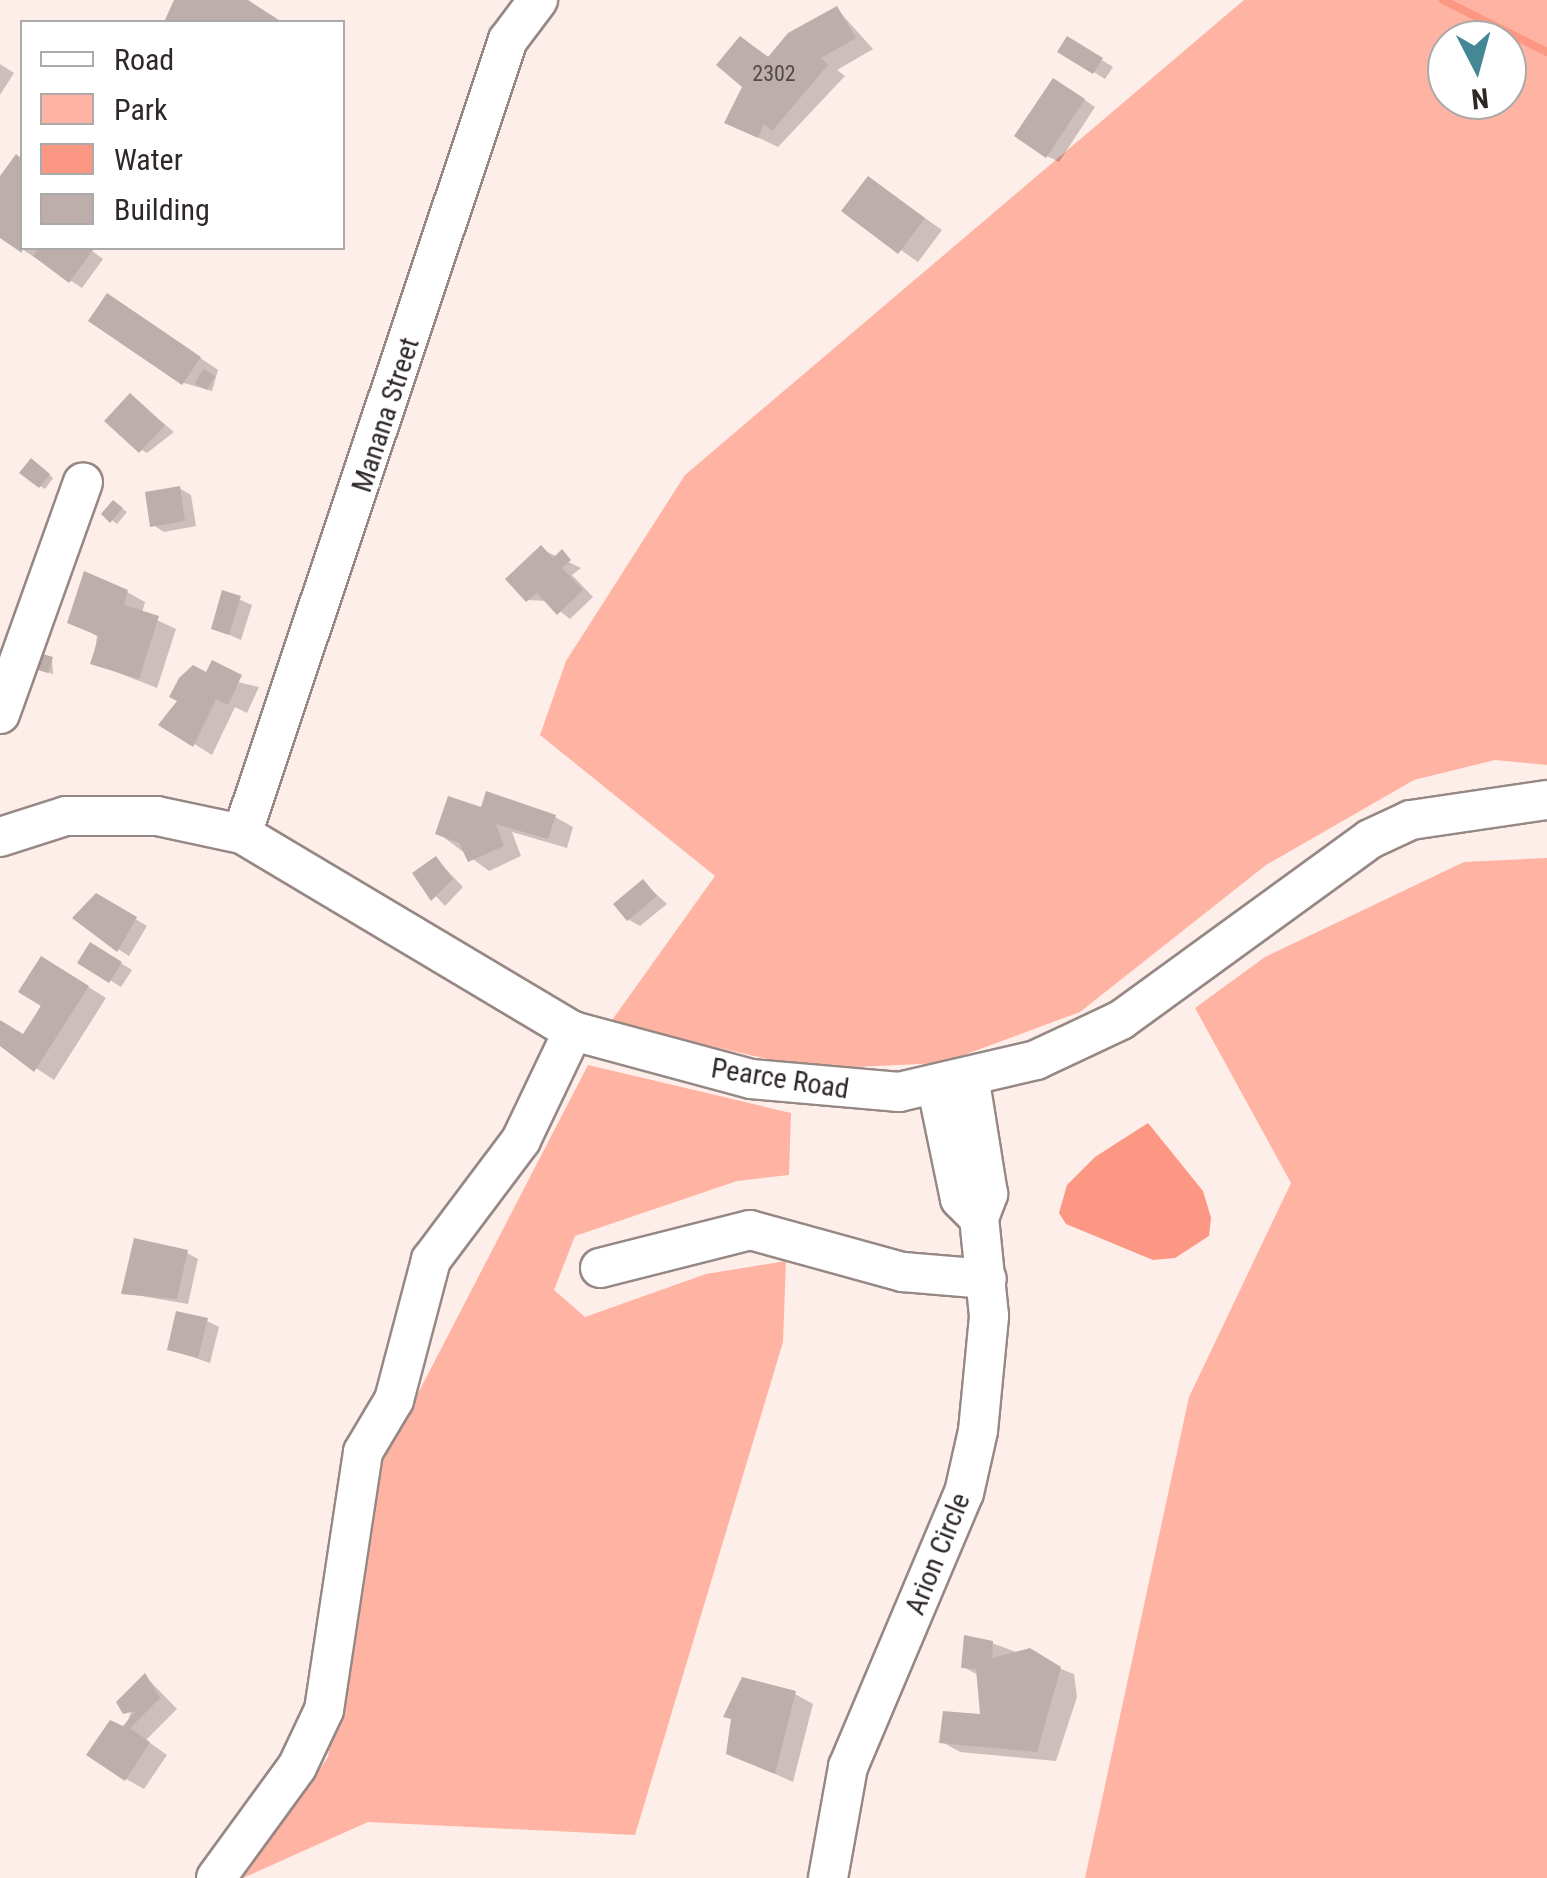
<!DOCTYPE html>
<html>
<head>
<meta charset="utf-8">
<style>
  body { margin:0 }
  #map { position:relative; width:1547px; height:1878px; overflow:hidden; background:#feeeea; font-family:"Roboto Condensed",sans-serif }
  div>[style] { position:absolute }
  .green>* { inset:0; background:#ffb3a2 }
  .water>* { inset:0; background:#fb9782 }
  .shadow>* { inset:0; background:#0003 }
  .stream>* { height:8px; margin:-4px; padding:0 4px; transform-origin:4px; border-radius:4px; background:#fb9782 }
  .building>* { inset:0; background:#beaeab }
  .roads { filter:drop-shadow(2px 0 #968884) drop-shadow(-2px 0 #968884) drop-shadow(0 2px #968884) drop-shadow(0 -2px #968884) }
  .minor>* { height:38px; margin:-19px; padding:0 19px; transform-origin:19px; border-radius:19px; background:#fff }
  span { translate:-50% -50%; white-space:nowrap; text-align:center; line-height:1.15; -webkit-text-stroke:8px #fff; paint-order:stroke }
  .number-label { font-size:22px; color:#524a48 }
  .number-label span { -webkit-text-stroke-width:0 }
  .street-label { font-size:28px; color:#2e2827 }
  .legend { position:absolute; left:20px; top:20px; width:325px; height:230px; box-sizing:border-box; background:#fff; border:2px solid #aba9a9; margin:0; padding:12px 18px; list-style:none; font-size:30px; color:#2e2827 }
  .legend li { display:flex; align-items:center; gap:20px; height:50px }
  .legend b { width:50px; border:2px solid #aba9a9 }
  .north { position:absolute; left:1427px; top:20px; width:100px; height:100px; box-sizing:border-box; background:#fff; border:2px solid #aba9a9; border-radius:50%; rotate:174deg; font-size:28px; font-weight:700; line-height:40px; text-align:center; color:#2e2827 }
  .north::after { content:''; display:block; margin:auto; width:35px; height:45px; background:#448896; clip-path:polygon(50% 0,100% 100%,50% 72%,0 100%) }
</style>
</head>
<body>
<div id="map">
  <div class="green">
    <i style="clip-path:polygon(evenodd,1244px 0,1547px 0,1547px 765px,1495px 760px,1414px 780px,1266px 865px,1080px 1012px,942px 1063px,811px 1069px,610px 1023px,715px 876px,540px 735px,566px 661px,685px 475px,1244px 0,1447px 40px,1507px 40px,1507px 100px,1447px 100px,1447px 40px)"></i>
    <i style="clip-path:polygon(1547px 858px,1547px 1878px,1085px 1878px,1189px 1397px,1291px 1183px,1195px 1008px,1265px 957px,1464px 862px)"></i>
    <i style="clip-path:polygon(588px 1065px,791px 1113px,789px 1175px,737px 1181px,575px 1236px,554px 1290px,585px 1317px,706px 1274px,786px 1261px,783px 1342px,635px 1835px,368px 1822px,243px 1878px,328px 1757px,369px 1488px)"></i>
  </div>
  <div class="water">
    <i style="clip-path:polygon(1148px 1123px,1203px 1191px,1211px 1218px,1209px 1236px,1175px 1258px,1153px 1260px,1066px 1224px,1059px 1213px,1067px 1185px,1095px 1157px)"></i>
  </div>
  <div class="shadow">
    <i style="clip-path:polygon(246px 0,280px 22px,164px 22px,178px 0)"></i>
    <i style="clip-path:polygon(837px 9px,873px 49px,837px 70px,845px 76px,778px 147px,727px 122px,745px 86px,741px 39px,770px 58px)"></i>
    <i style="clip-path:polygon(1080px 46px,1113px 67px,1105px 79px,1061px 51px)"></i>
    <i style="clip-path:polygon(0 64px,14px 73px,0 95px)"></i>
    <i style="clip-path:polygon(1066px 87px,1095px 107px,1059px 162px,1047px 156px)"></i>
    <i style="clip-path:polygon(16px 157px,22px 248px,88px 248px,103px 259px,82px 288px,0 235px,0 180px)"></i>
    <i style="clip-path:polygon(869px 179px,942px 230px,918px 262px,845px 211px)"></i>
    <i style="clip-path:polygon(126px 307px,218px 370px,212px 391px,184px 383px,92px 320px)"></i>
    <i style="clip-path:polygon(130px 396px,174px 432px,147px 453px,135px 446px)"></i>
    <i style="clip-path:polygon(36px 464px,53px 478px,45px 489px,40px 486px)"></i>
    <i style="clip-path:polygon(179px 488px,191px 495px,196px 526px,164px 532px,153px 525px)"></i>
    <i style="clip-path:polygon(119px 506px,127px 512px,117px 524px,104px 514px)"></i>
    <i style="clip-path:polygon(541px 549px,581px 568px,572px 575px,593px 597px,570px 619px,547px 601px,527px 600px)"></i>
    <i style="clip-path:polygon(127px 592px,145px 602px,142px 613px,176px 629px,157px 688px,93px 663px,97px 636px,70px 622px)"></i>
    <i style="clip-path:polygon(224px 593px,252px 605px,241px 640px,214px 628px)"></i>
    <i style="clip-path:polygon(52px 659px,53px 674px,39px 670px)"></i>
    <i style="clip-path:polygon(207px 675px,259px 687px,247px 713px,235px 707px,212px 755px,162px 724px)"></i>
    <i style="clip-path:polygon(483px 810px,555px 817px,573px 827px,567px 848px,512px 832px,521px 856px,489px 871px,438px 833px)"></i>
    <i style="clip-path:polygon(436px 859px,463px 887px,445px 906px,415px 874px)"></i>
    <i style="clip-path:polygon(643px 882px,667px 904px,640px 926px,629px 920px)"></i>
    <i style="clip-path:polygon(97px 896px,147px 926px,129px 956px,118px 949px)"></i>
    <i style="clip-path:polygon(91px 945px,132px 970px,121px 987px,80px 962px)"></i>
    <i style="clip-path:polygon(60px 969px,106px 998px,54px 1080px,0 1044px,0 1025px,24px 1037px)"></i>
    <i style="clip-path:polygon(187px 1253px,198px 1259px,188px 1304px,124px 1293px)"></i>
    <i style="clip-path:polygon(207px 1321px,219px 1327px,210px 1363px,169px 1349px)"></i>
    <i style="clip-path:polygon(992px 1643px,1074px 1674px,1077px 1697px,1056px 1761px,960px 1752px,942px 1742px,982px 1716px,980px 1676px,963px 1667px)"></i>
    <i style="clip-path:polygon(145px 1676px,177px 1709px,146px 1740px,167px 1755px,144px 1789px,126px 1779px,124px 1730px)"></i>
    <i style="clip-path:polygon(795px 1694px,813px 1704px,793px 1782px,729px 1753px,734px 1721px,726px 1716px)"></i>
  </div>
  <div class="stream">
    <i style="left:1443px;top:0;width:116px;rotate:26.6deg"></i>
  </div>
  <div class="building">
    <i style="clip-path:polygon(174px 0,248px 0,282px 22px,164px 22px)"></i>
    <i style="clip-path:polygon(837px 6px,856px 38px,821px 58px,828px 65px,772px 131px,764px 124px,758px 138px,724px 123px,742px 87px,716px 65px,740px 36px,768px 57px,788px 33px)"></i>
    <i style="clip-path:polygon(1067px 36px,1103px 58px,1093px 74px,1057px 52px)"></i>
    <i style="clip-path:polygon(1053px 78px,1085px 99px,1046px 158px,1014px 136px)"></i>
    <i style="clip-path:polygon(16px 154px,22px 159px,22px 253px,0 238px,0 176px)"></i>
    <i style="clip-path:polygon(868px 176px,925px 218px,898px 254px,841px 211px)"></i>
    <i style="clip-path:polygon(39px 248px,89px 248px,93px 250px,69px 283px,33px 256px)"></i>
    <i style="clip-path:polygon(107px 293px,201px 357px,182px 385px,88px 321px)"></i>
    <i style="clip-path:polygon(203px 369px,215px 376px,207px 390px,195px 384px)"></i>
    <i style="clip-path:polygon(130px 393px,165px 425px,139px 453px,104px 421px)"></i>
    <i style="clip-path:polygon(31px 458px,50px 474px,39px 488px,19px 473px)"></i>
    <i style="clip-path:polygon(180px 486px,185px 521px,150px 527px,145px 492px)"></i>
    <i style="clip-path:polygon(113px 500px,123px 508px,110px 523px,101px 514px)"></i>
    <i style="clip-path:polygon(541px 545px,553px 558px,562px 549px,571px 560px,562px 568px,583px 590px,557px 615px,537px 593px,526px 602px,505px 579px)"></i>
    <i style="clip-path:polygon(84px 571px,128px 590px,124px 605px,159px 616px,139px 679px,90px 664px,99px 636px,67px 623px)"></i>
    <i style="clip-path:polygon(222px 590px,241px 596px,229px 635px,211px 629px)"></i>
    <i style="clip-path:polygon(36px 652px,53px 657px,48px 673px,32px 668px)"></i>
    <i style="clip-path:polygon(212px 660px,242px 675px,228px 705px,216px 699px,193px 747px,158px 725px,177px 701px,169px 697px,179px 678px,193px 665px,206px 672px)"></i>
    <i style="clip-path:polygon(486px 791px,556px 815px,548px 839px,496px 824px,504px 846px,468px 862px,459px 843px,435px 834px,448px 796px,481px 807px)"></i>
    <i style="clip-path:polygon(436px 856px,453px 879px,431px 901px,412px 873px)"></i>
    <i style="clip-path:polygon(643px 879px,657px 896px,627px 921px,613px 904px)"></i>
    <i style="clip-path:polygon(96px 893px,137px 917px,117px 952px,72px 918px)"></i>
    <i style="clip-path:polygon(90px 942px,122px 962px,109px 983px,77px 963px)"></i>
    <i style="clip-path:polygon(41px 956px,89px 986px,34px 1072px,0 1046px,0 1020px,23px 1034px,41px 1006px,18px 992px)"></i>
    <i style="clip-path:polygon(134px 1238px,188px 1250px,177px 1299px,121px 1294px)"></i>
    <i style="clip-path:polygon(176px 1311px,208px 1318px,198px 1358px,167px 1350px)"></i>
    <i style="clip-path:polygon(964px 1635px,993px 1641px,992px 1658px,1030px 1648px,1061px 1667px,1037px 1752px,939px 1743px,943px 1711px,980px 1714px,976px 1669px,961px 1668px)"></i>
    <i style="clip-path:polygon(145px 1673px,160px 1698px,130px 1728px,150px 1742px,125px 1781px,86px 1755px,110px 1720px,123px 1726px,136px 1711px,123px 1714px,116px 1702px)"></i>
    <i style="clip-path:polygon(742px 1677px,796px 1691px,775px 1774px,726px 1754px,731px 1719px,723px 1717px)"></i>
  </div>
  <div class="roads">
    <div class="minor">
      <i style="left:0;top:714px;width:246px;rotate:-70.3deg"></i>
      <i style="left:242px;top:834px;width:837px;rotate:-71.48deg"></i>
      <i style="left:508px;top:40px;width:50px;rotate:-53.1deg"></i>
      <i style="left:0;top:837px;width:69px;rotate:-17.7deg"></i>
      <i style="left:66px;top:816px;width:91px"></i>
      <i style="left:157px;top:816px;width:87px;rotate:12deg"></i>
      <i style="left:242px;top:834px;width:385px;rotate:30.8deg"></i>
      <i style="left:573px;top:1031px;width:184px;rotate:15.1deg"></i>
      <i style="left:751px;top:1079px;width:149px;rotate:5deg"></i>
      <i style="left:899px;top:1092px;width:141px;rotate:-13.1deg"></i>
      <i style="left:1036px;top:1060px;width:94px;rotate:-25.2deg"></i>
      <i style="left:1121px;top:1020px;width:308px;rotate:-36deg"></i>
      <i style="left:1370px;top:839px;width:45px;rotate:-24.9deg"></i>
      <i style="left:1411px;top:820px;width:137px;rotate:-8.4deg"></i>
      <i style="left:937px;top:1088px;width:113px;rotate:78.3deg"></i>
      <i style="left:960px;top:1199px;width:27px;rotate:45deg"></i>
      <i style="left:600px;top:1268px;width:155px;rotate:-14.2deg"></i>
      <i style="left:750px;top:1230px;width:159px;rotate:15.4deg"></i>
      <i style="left:903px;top:1272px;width:84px;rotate:4.8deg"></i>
      <i style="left:216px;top:1878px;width:137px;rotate:-53.9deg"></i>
      <i style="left:297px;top:1767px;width:63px;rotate:-64.7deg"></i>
      <i style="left:324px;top:1710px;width:261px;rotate:-81.4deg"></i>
      <i style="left:363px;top:1452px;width:61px;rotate:-59.2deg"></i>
      <i style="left:394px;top:1400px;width:145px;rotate:-75.2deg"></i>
      <i style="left:431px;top:1260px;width:150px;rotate:-53.1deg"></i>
      <i style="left:521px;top:1140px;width:121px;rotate:-64.5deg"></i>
      <i style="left:828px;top:1878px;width:113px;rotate:-79.8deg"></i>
      <i style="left:848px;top:1767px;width:298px;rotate:-67.1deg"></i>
      <i style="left:964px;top:1493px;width:64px;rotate:-77.3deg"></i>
      <i style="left:978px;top:1431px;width:116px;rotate:-84.5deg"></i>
      <i style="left:989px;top:1316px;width:99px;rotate:-95.8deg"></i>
      <i style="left:979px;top:1218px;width:26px;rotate:-69deg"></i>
      <i style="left:988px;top:1194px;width:114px;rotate:-99.1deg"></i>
    </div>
  </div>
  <div class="number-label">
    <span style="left:774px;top:74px">2302</span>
  </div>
  <div class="street-label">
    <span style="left:386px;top:415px;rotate:-72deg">Manana Street</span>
    <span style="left:780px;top:1079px;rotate:9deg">Pearce Road</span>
    <span style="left:938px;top:1554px;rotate:-68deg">Arion Circle</span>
  </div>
  <ul class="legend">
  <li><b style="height:12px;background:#fff"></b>Road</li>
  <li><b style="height:28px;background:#ffb3a2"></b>Park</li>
  <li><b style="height:28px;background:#fb9782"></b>Water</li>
  <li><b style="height:28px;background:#beaeab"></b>Building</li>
  </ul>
  <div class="north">N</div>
</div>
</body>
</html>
